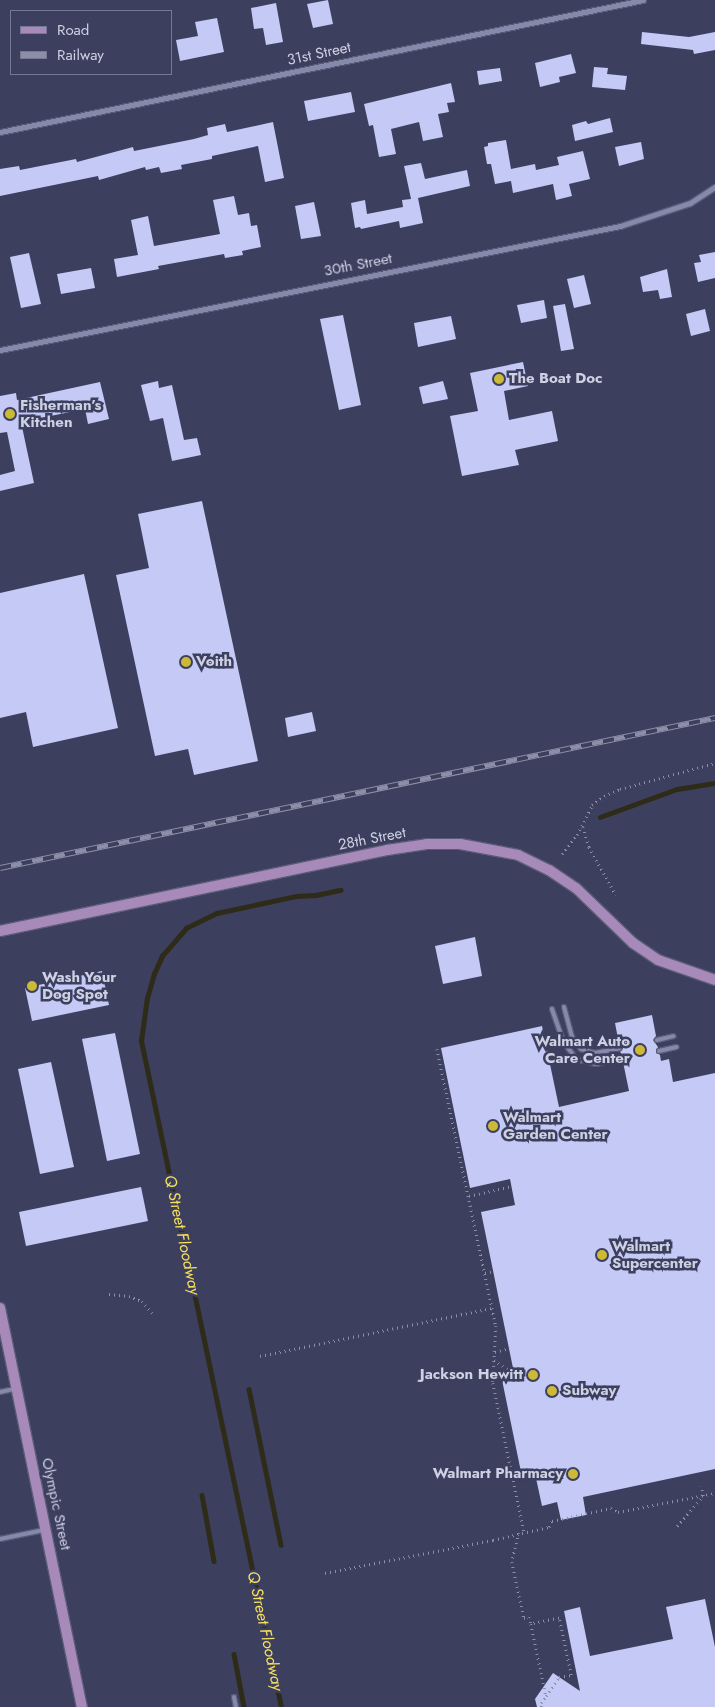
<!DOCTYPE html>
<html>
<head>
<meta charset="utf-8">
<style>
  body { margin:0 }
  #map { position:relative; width:715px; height:1707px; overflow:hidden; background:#3c3f5e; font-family:Jost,sans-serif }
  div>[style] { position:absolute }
  .stream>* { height:4.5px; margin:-2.25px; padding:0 2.25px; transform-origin:2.25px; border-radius:2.25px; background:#2e2b18 }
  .building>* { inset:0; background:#c4c9f6 }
  .path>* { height:2.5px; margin-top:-1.25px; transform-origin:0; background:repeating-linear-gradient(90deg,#8c8fa7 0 1px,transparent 0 5px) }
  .roads { filter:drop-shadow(1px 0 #5a5c76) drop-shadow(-1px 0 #5a5c76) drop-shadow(0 1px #5a5c76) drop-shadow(0 -1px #5a5c76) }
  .lane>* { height:4px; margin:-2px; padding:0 2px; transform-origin:2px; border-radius:2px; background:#8589ac }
  .street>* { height:5px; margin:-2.5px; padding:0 2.5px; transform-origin:2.5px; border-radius:2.5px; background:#8589ac }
  .secondary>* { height:10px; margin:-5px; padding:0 5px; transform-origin:5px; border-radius:5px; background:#a88aba }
  .rail>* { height:5.5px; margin-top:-2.75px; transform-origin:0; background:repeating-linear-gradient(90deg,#3c3f5e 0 11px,#8c8fa7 0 22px); box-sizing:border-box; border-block:1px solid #8c8fa7 }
  .dots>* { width:14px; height:14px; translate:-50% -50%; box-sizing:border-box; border:2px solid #3c3f5e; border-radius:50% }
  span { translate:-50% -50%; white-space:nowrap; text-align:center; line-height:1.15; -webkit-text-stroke:5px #3c3f5e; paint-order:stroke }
  .street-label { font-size:15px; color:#ced0e3 }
  .poi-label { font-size:15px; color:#ced0e3; font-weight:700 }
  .left { translate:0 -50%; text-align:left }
  .right { translate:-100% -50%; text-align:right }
  .water-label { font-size:16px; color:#f5df5c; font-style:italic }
  .legend { position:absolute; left:10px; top:10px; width:162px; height:65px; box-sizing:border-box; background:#3c3f5e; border:1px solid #767993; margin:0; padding:6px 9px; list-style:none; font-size:15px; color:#ced0e3 }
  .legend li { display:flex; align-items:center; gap:10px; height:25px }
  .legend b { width:25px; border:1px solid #767993 }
</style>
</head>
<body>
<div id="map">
  <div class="stream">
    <i style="left:600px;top:817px;width:82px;rotate:-20deg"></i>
    <i style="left:677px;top:789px;width:38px;rotate:-9deg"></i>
    <i style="left:249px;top:1389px;width:159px;rotate:78.4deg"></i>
    <i style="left:202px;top:1495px;width:67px;rotate:79.7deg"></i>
    <i style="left:234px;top:1654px;width:54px;rotate:79.3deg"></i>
    <i style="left:281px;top:1707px;width:681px;rotate:-101.87deg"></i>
    <i style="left:141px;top:1041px;width:43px;rotate:-82.1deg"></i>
    <i style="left:147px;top:998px;width:25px;rotate:-74deg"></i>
    <i style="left:154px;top:974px;width:20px;rotate:-66deg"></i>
    <i style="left:162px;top:956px;width:37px;rotate:-49deg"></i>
    <i style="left:186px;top:928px;width:34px;rotate:-26deg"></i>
    <i style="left:217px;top:913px;width:81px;rotate:-12.1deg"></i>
    <i style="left:296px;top:896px;width:20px;rotate:-3deg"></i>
    <i style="left:316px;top:895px;width:25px;rotate:-12deg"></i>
  </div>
  <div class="building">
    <i style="clip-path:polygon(328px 0,333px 24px,313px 28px,307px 4px)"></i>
    <i style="clip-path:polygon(276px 3px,283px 42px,266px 45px,263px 28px,254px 29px,251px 8px)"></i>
    <i style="clip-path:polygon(217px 18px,224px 52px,180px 61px,176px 40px,198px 36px,195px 22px)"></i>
    <i style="clip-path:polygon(642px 32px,689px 37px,715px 32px,715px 50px,694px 54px,693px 50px,641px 44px)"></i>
    <i style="clip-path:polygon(571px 54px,576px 73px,559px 77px,560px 82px,540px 87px,535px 63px)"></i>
    <i style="clip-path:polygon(594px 67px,608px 68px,607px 74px,627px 76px,625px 90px,592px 87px)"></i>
    <i style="clip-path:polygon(500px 68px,502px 81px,479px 85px,477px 71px)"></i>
    <i style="clip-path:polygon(451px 83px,455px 102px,447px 103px,449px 112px,438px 114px,443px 137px,423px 141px,419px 122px,391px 129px,396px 154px,379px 157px,373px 125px,369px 126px,364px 104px)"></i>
    <i style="clip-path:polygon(351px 92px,355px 112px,308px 121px,304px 101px)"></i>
    <i style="clip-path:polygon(610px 118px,613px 132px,575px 141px,572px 125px,586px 121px,588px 124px)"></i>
    <i style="clip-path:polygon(273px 122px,284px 178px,265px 182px,258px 146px,212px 156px,212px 159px,181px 165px,182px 169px,161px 173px,159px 167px,146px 170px,145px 167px,99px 180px,98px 176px,0 196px,0 169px,19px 166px,20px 170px,76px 159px,77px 162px,133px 147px,134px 151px,194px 139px,208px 135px,207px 128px,225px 124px,227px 132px)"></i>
    <i style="clip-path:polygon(506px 140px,511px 169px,535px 164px,536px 170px,559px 165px,557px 157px,583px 151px,590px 179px,569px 184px,572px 196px,556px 200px,553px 184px,513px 193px,511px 181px,495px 184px,491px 164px,487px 164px,484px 147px,488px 146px,488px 143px)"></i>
    <i style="clip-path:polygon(641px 142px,644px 159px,619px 166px,615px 147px)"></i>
    <i style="clip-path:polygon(421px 163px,425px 179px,467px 170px,470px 186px,418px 198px,423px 223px,400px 228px,399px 221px,361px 229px,360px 227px,355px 228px,351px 203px,365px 200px,367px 214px,403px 207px,402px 200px,411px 199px,404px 166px)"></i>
    <i style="clip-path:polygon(234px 196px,238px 215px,249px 213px,251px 226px,257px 225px,261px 247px,242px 251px,243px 255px,225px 258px,224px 254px,158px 266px,159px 269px,117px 277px,114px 259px,138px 255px,131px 220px,148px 216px,154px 246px,220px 234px,213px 200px)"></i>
    <i style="clip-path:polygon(314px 202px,321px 236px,301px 239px,295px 206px)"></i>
    <i style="clip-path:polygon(715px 252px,715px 278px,698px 282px,694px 263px,701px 262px,699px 255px)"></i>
    <i style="clip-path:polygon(29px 253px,41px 304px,21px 308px,10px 257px)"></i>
    <i style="clip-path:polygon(91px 268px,95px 288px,61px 294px,57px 274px)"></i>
    <i style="clip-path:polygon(667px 269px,672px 297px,660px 299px,658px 290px,643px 292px,640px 277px)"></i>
    <i style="clip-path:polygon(584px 275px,591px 304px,574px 308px,567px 279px)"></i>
    <i style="clip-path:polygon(544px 300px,547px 318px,521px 323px,517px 305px)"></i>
    <i style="clip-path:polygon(565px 304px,574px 349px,561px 351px,553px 306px)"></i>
    <i style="clip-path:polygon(705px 309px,710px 331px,691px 336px,686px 314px)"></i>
    <i style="clip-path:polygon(343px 315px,361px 405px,339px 410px,320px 319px)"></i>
    <i style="clip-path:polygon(451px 316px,456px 339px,418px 347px,414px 323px)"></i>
    <i style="clip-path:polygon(523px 362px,528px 386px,504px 391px,509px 420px,552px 411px,558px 441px,515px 450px,519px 465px,462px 476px,450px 416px,478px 411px,470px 373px)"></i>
    <i style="clip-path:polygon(158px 381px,159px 388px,172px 385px,184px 440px,197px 438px,201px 455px,172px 461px,163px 418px,150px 421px,141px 385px)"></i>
    <i style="clip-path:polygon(443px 381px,448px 399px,423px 404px,419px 387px)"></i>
    <i style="clip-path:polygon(100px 382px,109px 419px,88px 424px,85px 409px,21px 422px,34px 483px,0 491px,0 475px,15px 471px,7px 432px,0 433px,0 396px,16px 393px,17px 400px)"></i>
    <i style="clip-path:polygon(202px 501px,258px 761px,194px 775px,188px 749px,155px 756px,116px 575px,149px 568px,138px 514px)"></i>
    <i style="clip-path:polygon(84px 574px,118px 728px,33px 747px,26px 712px,0 718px,0 593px)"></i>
    <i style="clip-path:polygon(312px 712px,316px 731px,288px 737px,285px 718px)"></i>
    <i style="clip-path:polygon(475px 937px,482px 976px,443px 984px,435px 946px)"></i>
    <i style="clip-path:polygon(102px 971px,109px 1005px,32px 1021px,25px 988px)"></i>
    <i style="clip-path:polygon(652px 1015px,656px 1036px,653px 1040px,658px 1047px,656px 1052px,660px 1055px,661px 1061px,669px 1059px,673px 1082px,715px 1073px,715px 1469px,583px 1497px,586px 1515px,561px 1520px,557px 1502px,542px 1506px,534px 1469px,521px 1472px,501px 1375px,514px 1373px,481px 1212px,515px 1205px,510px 1179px,470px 1188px,441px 1048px,542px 1026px,559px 1107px,629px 1091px,623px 1062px,626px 1058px,620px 1052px,624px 1047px,619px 1044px,615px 1023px)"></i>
    <i style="clip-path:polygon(115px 1033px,140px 1154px,107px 1161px,82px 1039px)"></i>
    <i style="clip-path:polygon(51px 1062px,74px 1167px,40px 1174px,18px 1069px)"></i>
    <i style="clip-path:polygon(141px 1187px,148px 1221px,26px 1246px,19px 1212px)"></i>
    <i style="clip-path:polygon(705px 1599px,715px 1647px,715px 1707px,537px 1707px,535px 1699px,553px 1673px,580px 1691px,564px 1611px,580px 1607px,590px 1656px,673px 1639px,666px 1607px)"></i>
  </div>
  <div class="path">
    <i style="left:583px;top:827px;width:21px;rotate:73deg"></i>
    <i style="left:589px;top:847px;width:55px;rotate:60.6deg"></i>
    <i style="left:562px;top:854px;width:24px;rotate:-52deg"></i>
    <i style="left:577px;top:835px;width:34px;rotate:-63deg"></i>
    <i style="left:592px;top:805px;width:15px;rotate:-37deg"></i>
    <i style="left:604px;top:796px;width:17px;rotate:-24deg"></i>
    <i style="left:620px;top:789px;width:98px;rotate:-15.3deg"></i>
    <i style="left:437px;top:1049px;width:283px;rotate:78deg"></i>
    <i style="left:496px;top:1326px;width:57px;rotate:93deg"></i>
    <i style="left:493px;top:1383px;width:152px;rotate:78.2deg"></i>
    <i style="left:469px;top:1196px;width:44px;rotate:-13.1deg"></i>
    <i style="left:485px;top:1273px;width:8px;rotate:-14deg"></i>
    <i style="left:109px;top:1294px;width:20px;rotate:6deg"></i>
    <i style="left:129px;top:1296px;width:14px;rotate:21deg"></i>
    <i style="left:142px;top:1301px;width:17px;rotate:50deg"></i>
    <i style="left:495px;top:1352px;width:15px;rotate:-16deg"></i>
    <i style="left:260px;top:1356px;width:237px;rotate:-11.7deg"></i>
    <i style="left:494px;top:1360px;width:23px;rotate:34deg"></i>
    <i style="left:677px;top:1526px;width:40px;rotate:-49deg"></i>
    <i style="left:703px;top:1496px;width:10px;rotate:-101deg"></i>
    <i style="left:519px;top:1533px;width:30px;rotate:104deg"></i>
    <i style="left:512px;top:1562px;width:57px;rotate:77.9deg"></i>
    <i style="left:524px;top:1618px;width:5px;rotate:-11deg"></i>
    <i style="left:529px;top:1617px;width:7px;rotate:74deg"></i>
    <i style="left:325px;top:1573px;width:171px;rotate:-11.1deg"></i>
    <i style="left:493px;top:1540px;width:57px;rotate:-13.1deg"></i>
    <i style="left:549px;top:1527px;width:7px;rotate:-63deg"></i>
    <i style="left:552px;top:1521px;width:60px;rotate:-12.4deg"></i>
    <i style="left:611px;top:1508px;width:8px;rotate:30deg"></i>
    <i style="left:618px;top:1512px;width:99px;rotate:-11.1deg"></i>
    <i style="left:541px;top:1707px;width:4px;rotate:-90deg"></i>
    <i style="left:541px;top:1703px;width:9px;rotate:-54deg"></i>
    <i style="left:546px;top:1696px;width:23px;rotate:-56deg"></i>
    <i style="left:559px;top:1677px;width:12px;rotate:-9deg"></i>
    <i style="left:571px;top:1675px;width:58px;rotate:-101.9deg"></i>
    <i style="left:559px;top:1618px;width:29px;rotate:168deg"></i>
    <i style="left:531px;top:1624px;width:74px;rotate:78.2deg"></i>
  </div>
  <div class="roads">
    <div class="lane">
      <i style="left:564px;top:1007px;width:31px;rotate:75deg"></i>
      <i style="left:572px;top:1037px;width:15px;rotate:53deg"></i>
      <i style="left:581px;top:1049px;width:15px;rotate:16deg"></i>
      <i style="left:595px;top:1053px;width:25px;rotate:-11deg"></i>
      <i style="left:552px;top:1009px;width:34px;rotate:71deg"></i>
      <i style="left:563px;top:1041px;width:22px;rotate:54deg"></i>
      <i style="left:576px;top:1059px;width:21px;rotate:14deg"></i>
      <i style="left:596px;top:1064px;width:27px;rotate:-13deg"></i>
      <i style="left:657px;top:1040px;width:17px;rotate:-13deg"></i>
      <i style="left:659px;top:1051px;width:18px;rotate:-13deg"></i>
      <i style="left:0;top:1392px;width:14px;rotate:-12deg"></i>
      <i style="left:0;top:1539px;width:45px;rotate:-11.6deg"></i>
      <i style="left:234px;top:1697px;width:10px;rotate:79deg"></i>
    </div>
    <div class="street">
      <i style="left:0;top:132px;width:656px;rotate:-11.6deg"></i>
      <i style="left:0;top:350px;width:632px;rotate:-11.31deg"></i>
      <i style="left:620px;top:226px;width:74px;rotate:-18.2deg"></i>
      <i style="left:690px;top:203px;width:30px;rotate:-33deg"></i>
    </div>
    <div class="secondary">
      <i style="left:0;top:931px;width:395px;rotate:-11.8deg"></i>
      <i style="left:387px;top:850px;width:40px;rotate:-8.5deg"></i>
      <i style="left:427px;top:844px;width:33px"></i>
      <i style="left:460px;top:844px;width:59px;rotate:10.7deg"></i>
      <i style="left:518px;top:855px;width:34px;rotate:26deg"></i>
      <i style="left:549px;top:870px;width:32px;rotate:34deg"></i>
      <i style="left:576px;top:888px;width:79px;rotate:44deg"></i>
      <i style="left:633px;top:943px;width:30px;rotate:34deg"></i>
      <i style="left:658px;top:960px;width:60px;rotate:19.3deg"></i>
      <i style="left:0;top:1308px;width:407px;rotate:78.4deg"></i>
    </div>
  </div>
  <div class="rail">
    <i style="left:0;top:868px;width:731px;rotate:-11.85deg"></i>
  </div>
  <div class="dots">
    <i style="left:499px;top:379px;background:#cdb938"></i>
    <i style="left:10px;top:414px;background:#cdb938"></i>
    <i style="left:186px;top:662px;background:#cdb938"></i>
    <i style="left:32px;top:986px;background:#cdb938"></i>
    <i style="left:640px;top:1050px;background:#cdb938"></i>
    <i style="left:493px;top:1126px;background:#cdb938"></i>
    <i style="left:602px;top:1255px;background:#cdb938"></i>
    <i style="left:533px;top:1375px;background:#cdb938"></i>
    <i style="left:552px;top:1391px;background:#cdb938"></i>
    <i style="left:573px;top:1474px;background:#cdb938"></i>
  </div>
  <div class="street-label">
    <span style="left:319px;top:54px;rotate:-12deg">31st Street</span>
    <span style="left:358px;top:265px;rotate:-11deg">30th Street</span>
    <span style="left:372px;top:839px;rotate:-11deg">28th Street</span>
    <span style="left:56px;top:1504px;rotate:78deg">Olympic Street</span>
  </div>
  <div class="poi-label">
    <span class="left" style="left:509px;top:379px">The Boat Doc</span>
    <span class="left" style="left:20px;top:414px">Fisherman’s<br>Kitchen</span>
    <span class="left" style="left:196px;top:662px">Voith</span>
    <span class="left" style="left:42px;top:986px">Wash Your<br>Dog Spot</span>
    <span class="right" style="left:630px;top:1050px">Walmart Auto<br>Care Center</span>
    <span class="left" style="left:503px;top:1126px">Walmart<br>Garden Center</span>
    <span class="left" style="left:612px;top:1255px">Walmart<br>Supercenter</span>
    <span class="right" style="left:523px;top:1375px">Jackson Hewitt</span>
    <span class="left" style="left:562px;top:1391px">Subway</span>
    <span class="right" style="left:563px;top:1474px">Walmart Pharmacy</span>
  </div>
  <div class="water-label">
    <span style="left:182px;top:1235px;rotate:78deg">Q Street Floodway</span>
    <span style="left:265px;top:1631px;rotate:78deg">Q Street Floodway</span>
  </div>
  <ul class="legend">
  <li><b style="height:6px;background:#a88aba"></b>Road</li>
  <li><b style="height:6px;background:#8c8fa7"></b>Railway</li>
  </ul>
</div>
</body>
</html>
